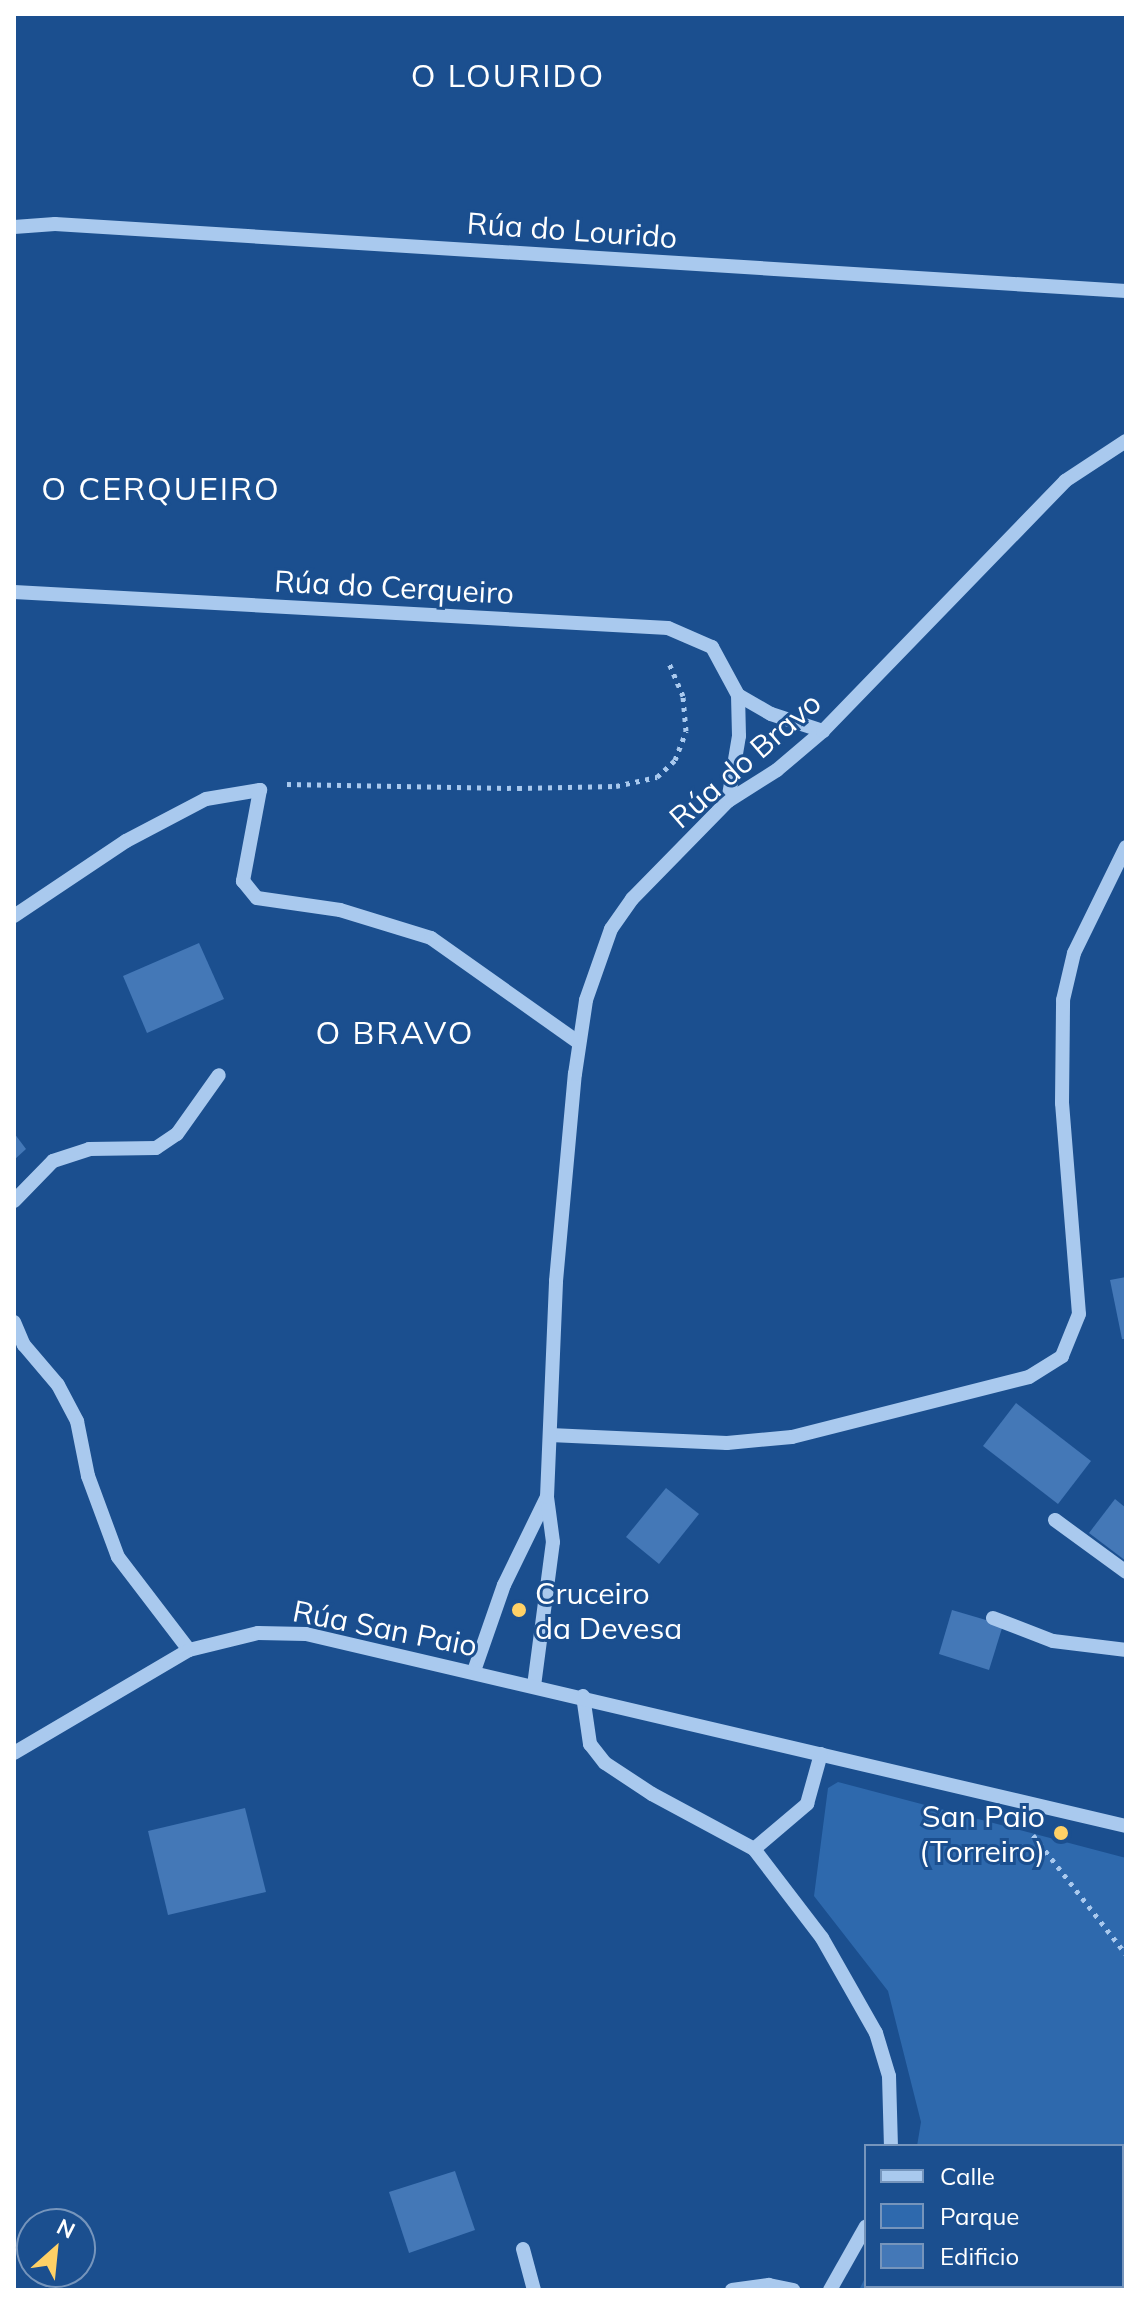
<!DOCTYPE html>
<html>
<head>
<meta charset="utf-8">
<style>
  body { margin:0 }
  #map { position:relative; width:1140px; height:2304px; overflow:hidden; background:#1b4f8f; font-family:Mulish,sans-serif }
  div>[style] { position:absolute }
  .green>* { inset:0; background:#2e69ad }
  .building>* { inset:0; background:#4478b7 }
  .path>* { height:5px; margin-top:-2.5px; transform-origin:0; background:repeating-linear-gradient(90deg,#a9c9ee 0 4px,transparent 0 10px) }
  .minor>* { height:14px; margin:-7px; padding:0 7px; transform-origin:7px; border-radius:7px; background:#a9c9ee }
  .dots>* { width:22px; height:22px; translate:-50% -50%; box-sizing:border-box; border:4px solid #1b4f8f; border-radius:50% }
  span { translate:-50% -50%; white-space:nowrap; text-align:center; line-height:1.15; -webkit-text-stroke:6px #1b4f8f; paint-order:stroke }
  .street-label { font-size:30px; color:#fff }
  .poi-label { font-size:30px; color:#fff }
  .left { translate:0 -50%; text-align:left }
  .right { translate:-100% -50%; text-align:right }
  .neighbourhood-label { font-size:32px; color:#fff; letter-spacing:2px }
  .frame { position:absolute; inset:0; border:16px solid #fff; pointer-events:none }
  .legend { position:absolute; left:864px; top:2144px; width:260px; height:144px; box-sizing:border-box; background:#1b4f8f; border:2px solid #7695bc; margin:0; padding:10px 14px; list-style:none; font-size:24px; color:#fff }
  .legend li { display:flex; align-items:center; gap:16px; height:40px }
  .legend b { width:40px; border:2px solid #7695bc }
  .north { position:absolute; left:16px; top:2208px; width:80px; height:80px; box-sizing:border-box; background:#1b4f8f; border:2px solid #7695bc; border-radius:50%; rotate:27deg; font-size:22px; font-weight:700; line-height:32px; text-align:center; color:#fff }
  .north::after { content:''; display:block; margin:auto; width:28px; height:36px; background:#ffd166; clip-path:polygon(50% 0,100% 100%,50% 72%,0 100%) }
</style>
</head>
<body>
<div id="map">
  <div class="green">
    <i style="clip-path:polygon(838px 1782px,1126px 1858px,1126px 2290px,859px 2290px,866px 2276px,866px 2286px,1122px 2286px,1122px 2146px,917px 2146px,921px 2122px,888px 1991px,814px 1896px,828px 1788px)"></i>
  </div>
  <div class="building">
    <i style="clip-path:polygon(199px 943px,224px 999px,147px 1033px,123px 976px)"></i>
    <i style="clip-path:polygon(14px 1133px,26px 1149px,14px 1160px)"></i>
    <i style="clip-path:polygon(1126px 1277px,1126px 1339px,1122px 1339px,1110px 1280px)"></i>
    <i style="clip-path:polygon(1016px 1403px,1091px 1461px,1058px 1504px,983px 1446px)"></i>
    <i style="clip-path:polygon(666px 1488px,699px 1514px,659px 1564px,626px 1537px)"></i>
    <i style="clip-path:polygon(1115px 1499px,1126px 1508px,1126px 1561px,1089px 1533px)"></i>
    <i style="clip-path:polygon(952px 1610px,1003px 1625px,989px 1670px,939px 1654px)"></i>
    <i style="clip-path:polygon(245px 1808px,266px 1892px,168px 1915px,148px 1831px)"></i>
    <i style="clip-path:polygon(455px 2171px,475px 2230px,409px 2253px,389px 2192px)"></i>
  </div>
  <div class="path">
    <i style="left:287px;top:784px;width:231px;rotate:1deg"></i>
    <i style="left:518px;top:788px;width:98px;rotate:-1.2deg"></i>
    <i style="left:616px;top:786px;width:42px;rotate:-12.4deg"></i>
    <i style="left:657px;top:777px;width:25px;rotate:-43deg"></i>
    <i style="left:675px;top:760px;width:31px;rotate:-69deg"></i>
    <i style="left:686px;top:731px;width:35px;rotate:-95deg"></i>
    <i style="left:683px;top:696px;width:39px;rotate:-113deg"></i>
    <i style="left:1033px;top:1835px;width:151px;rotate:52deg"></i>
  </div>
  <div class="minor">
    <i style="left:14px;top:227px;width:41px;rotate:-4.2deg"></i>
    <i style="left:55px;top:224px;width:1073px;rotate:3.58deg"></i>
    <i style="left:14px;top:592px;width:655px;rotate:3.15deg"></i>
    <i style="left:668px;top:628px;width:48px;rotate:23.4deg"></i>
    <i style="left:712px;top:647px;width:55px;rotate:61.6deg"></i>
    <i style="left:738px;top:695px;width:41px;rotate:88.6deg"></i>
    <i style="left:739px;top:736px;width:66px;rotate:99.6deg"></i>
    <i style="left:738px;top:695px;width:38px;rotate:30deg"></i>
    <i style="left:771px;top:714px;width:55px;rotate:18.1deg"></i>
    <i style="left:14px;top:916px;width:135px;rotate:-33.8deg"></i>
    <i style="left:126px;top:841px;width:90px;rotate:-27.7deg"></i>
    <i style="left:206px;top:799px;width:55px;rotate:-9.5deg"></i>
    <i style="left:260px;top:790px;width:93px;rotate:100.6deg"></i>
    <i style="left:243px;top:881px;width:22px;rotate:51deg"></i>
    <i style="left:257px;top:898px;width:84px;rotate:8.2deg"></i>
    <i style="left:340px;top:910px;width:95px;rotate:17.1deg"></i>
    <i style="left:431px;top:938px;width:180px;rotate:35.3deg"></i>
    <i style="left:14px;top:1201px;width:56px;rotate:-45.7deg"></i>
    <i style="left:53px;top:1161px;width:38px;rotate:-18deg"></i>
    <i style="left:89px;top:1149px;width:67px;rotate:-0.9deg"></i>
    <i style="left:156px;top:1148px;width:25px;rotate:-34deg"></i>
    <i style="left:177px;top:1134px;width:72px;rotate:-54.6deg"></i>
    <i style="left:14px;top:1322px;width:25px;rotate:67deg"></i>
    <i style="left:24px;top:1345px;width:52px;rotate:49.6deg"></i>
    <i style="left:58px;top:1385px;width:41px;rotate:62.2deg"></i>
    <i style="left:77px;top:1421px;width:56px;rotate:78.7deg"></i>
    <i style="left:88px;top:1476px;width:86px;rotate:69.7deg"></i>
    <i style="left:118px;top:1557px;width:117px;rotate:52.6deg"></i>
    <i style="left:550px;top:1435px;width:177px;rotate:2.6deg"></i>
    <i style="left:727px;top:1443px;width:65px;rotate:-5.3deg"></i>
    <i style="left:792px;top:1437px;width:244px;rotate:-14.2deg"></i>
    <i style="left:1029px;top:1377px;width:39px;rotate:-32deg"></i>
    <i style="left:1062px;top:1356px;width:45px;rotate:-68deg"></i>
    <i style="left:1079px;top:1314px;width:212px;rotate:-94.6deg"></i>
    <i style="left:1062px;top:1103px;width:103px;rotate:-89.4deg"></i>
    <i style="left:1063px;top:1000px;width:48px;rotate:-76.8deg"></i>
    <i style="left:1074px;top:953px;width:118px;rotate:-63.9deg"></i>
    <i style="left:1055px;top:1520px;width:88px;rotate:36.2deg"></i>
    <i style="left:993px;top:1618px;width:64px;rotate:21deg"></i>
    <i style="left:1053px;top:1641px;width:74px;rotate:7deg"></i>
    <i style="left:474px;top:1671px;width:91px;rotate:-70.8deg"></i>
    <i style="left:504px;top:1585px;width:98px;rotate:-64deg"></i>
    <i style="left:534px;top:1686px;width:145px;rotate:-82.5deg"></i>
    <i style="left:553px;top:1542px;width:45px;rotate:-97.6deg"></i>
    <i style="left:547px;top:1497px;width:216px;rotate:-87.6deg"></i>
    <i style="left:556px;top:1281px;width:208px;rotate:-84.8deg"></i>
    <i style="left:575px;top:1074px;width:75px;rotate:-81.5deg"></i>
    <i style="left:586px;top:1000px;width:75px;rotate:-70.6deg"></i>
    <i style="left:611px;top:929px;width:37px;rotate:-55deg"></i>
    <i style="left:632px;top:899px;width:137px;rotate:-45.6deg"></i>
    <i style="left:728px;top:801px;width:58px;rotate:-32.3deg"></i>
    <i style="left:777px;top:770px;width:60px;rotate:-40.3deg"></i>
    <i style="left:823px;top:731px;width:348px;rotate:-45.9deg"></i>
    <i style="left:1065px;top:481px;width:73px;rotate:-33.3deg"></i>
    <i style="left:583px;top:1696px;width:49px;rotate:81.7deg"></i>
    <i style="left:590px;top:1744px;width:24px;rotate:52deg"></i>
    <i style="left:605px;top:1763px;width:56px;rotate:33.4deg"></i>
    <i style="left:652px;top:1794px;width:116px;rotate:28.3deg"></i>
    <i style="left:754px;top:1849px;width:112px;rotate:52.6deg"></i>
    <i style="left:822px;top:1938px;width:109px;rotate:60.4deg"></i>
    <i style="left:876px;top:2033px;width:45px;rotate:73.2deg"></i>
    <i style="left:889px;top:2076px;width:70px;rotate:88.4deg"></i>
    <i style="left:14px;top:1753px;width:203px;rotate:-30.5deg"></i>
    <i style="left:189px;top:1650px;width:71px;rotate:-13.8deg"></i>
    <i style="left:258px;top:1633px;width:48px;rotate:1.2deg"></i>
    <i style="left:306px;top:1634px;width:842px;rotate:13.18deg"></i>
    <i style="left:754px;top:1849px;width:70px;rotate:-40.3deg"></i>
    <i style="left:807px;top:1804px;width:52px;rotate:-74.4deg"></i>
    <i style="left:523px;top:2249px;width:42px;rotate:75deg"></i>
    <i style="left:732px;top:2290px;width:37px;rotate:-8deg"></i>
    <i style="left:769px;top:2285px;width:25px;rotate:12deg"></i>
    <i style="left:830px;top:2290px;width:73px;rotate:-60.6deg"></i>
  </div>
  <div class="dots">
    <i style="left:519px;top:1610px;background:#ffd166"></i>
    <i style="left:1061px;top:1833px;background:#ffd166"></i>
  </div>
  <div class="street-label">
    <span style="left:572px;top:230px;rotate:4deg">Rúa do Lourido</span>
    <span style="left:394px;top:587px;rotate:3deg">Rúa do Cerqueiro</span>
    <span style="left:745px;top:760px;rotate:-41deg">Rúa do Bravo</span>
    <span style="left:385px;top:1628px;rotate:11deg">Rúa San Paio</span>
  </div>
  <div class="poi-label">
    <span class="left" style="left:535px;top:1610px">Cruceiro<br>da Devesa</span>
    <span class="right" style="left:1045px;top:1833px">San Paio<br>(Torreiro)</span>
  </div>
  <div class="neighbourhood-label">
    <span style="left:508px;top:75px">O LOURIDO</span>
    <span style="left:161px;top:488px">O CERQUEIRO</span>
    <span style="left:395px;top:1032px">O BRAVO</span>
  </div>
  <div class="frame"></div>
  <ul class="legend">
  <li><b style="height:10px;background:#a9c9ee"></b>Calle</li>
  <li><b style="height:22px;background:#2e69ad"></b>Parque</li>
  <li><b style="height:22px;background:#4478b7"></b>Edificio</li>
  </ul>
  <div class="north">N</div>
</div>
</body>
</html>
